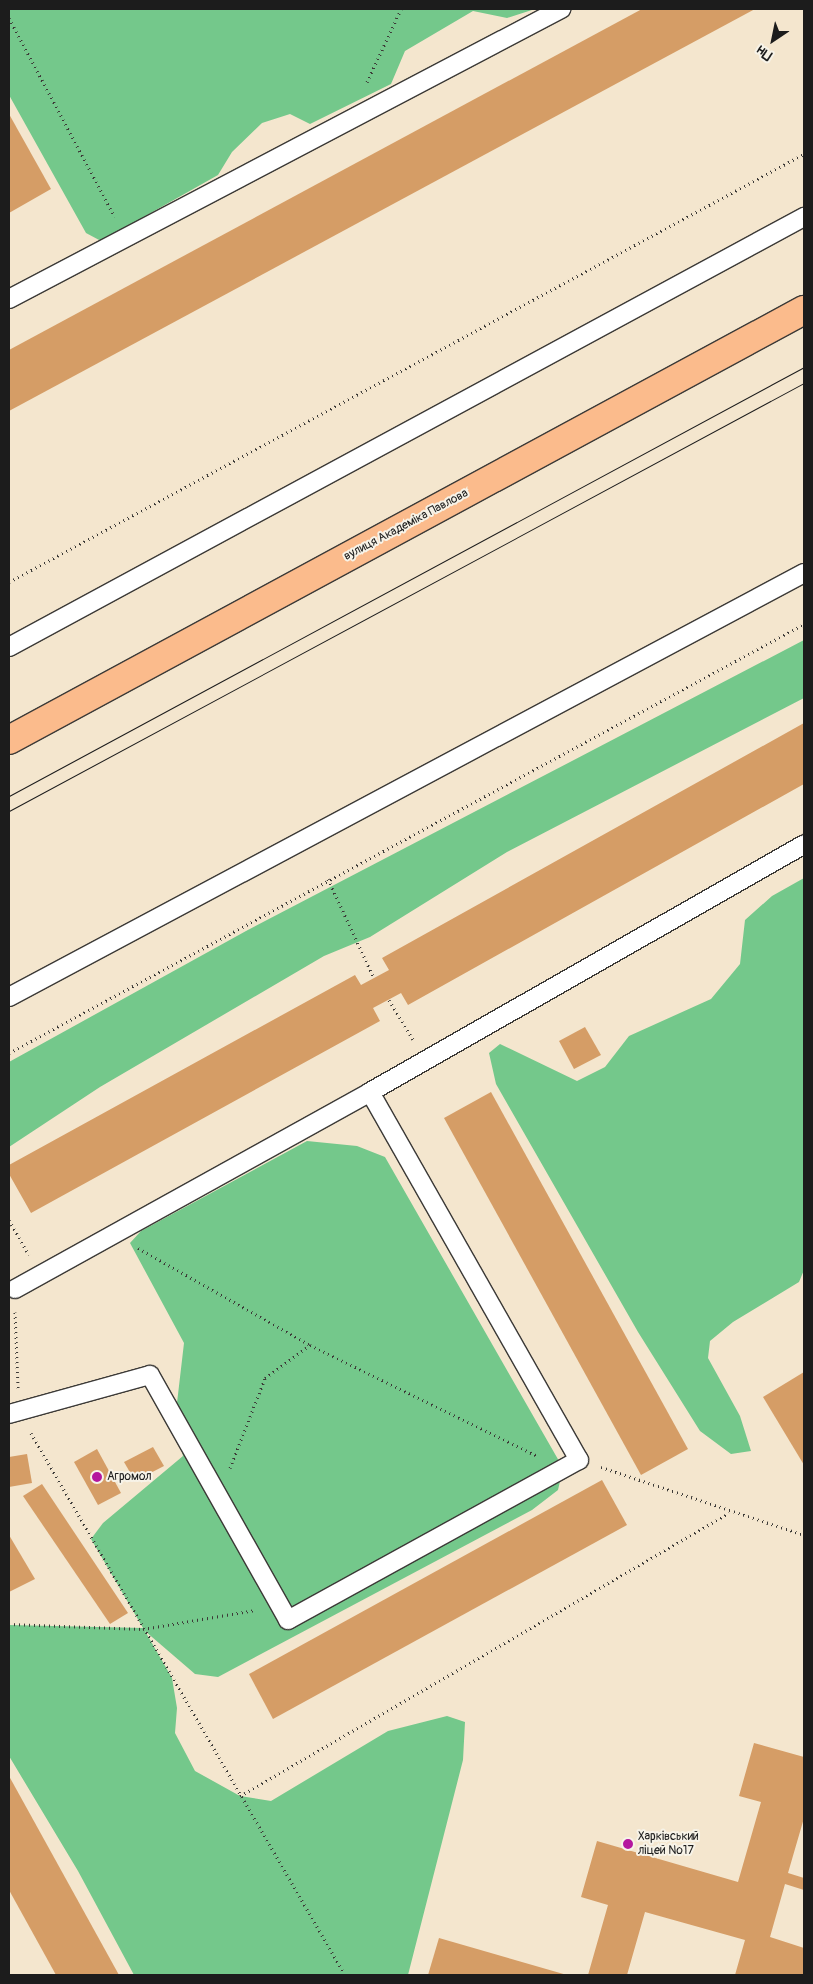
<!DOCTYPE html>
<html>
<head>
<meta charset="utf-8">
<style>
  body { margin:0 }
  #map { position:relative; width:813px; height:1984px; overflow:hidden; background:#f4e6ce; font-family:Pangolin,sans-serif }
  div>[style] { position:absolute }
  .green>* { inset:0; background:#74c88b }
  .building>* { inset:0; background:#d59d66 }
  .path>* { height:3px; margin-top:-1.5px; transform-origin:0; background:repeating-linear-gradient(90deg,#3c3a37 0 1px,transparent 0 5px) }
  .roads { filter:drop-shadow(1px 0 #3c3a37) drop-shadow(-1px 0 #3c3a37) drop-shadow(0 1px #3c3a37) drop-shadow(0 -1px #3c3a37) }
  .lane>* { height:18px; margin:-9px; padding:0 9px; transform-origin:9px; border-radius:9px; background:#fff }
  .primary>* { height:28px; margin:-14px; padding:0 14px; transform-origin:14px; border-radius:14px; background:#fbbb8c }
  .tram>* { height:1px; margin:-0.5px; padding:0 0.5px; transform-origin:0.5px; border-radius:0.5px; background:#1c1c1c }
  .dots>* { width:14px; height:14px; translate:-50% -50%; box-sizing:border-box; border:2px solid #f7f3e8; border-radius:50% }
  span { translate:-50% -50%; white-space:nowrap; text-align:center; line-height:1.15; -webkit-text-stroke:4px #f7f3e8; paint-order:stroke }
  .street-label { font-size:12px; color:#1c1c1c }
  .poi-label { font-size:12px; color:#1c1c1c }
  .left { translate:0 -50%; text-align:left }
  .frame { position:absolute; inset:0; border:10px solid #1c1c1c; pointer-events:none }
  .north { position:absolute; left:748px; top:15px; width:50px; height:50px; -webkit-text-stroke:4px #f7f3e8; paint-order:stroke; rotate:214deg; font-size:14px; font-weight:700; line-height:20px; text-align:center; color:#1c1c1c }
  .north::after { content:''; display:block; margin:auto; width:18px; height:22px; background:#1c1c1c; clip-path:polygon(50% 0,100% 100%,50% 72%,0 100%) }
</style>
</head>
<body>
<div id="map">
  <div class="green">
    <i style="clip-path:polygon(9px 9px,535px 9px,507px 18px,473px 11px,405px 51px,391px 84px,310px 124px,290px 114px,262px 123px,232px 152px,218px 175px,101px 241px,86px 233px,9px 95px)"></i>
    <i style="clip-path:polygon(804px 640px,804px 698px,507px 852px,370px 937px,324px 956px,100px 1087px,9px 1147px,9px 1062px,246px 931px)"></i>
    <i style="clip-path:polygon(804px 878px,804px 1270px,799px 1282px,733px 1322px,710px 1341px,708px 1358px,740px 1416px,751px 1451px,731px 1454px,700px 1431px,638px 1332px,496px 1084px,489px 1053px,500px 1044px,577px 1081px,605px 1067px,629px 1036px,711px 999px,740px 964px,745px 920px,772px 896px)"></i>
    <i style="clip-path:polygon(307px 1141px,357px 1146px,385px 1157px,563px 1468px,558px 1490px,532px 1510px,218px 1677px,195px 1674px,145px 1631px,172px 1678px,177px 1708px,175px 1733px,195px 1771px,240px 1796px,271px 1801px,388px 1731px,447px 1716px,465px 1722px,463px 1760px,408px 1975px,134px 1975px,78px 1871px,9px 1756px,9px 1625px,143px 1628px,91px 1539px,103px 1523px,183px 1456px,175px 1420px,184px 1343px,130px 1243px,141px 1231px)"></i>
  </div>
  <div class="building">
    <i style="clip-path:polygon(642px 9px,755px 9px,9px 411px,9px 350px)"></i>
    <i style="clip-path:polygon(9px 114px,51px 189px,9px 213px)"></i>
    <i style="clip-path:polygon(804px 723px,804px 784px,408px 1005px,401px 993px,373px 1008px,380px 1021px,31px 1213px,9px 1174px,9px 1165px,355px 975px,361px 985px,389px 970px,382px 958px)"></i>
    <i style="clip-path:polygon(585px 1027px,601px 1055px,574px 1069px,559px 1041px)"></i>
    <i style="clip-path:polygon(491px 1092px,688px 1449px,641px 1475px,444px 1118px)"></i>
    <i style="clip-path:polygon(804px 1372px,804px 1465px,763px 1397px)"></i>
    <i style="clip-path:polygon(153px 1447px,164px 1466px,135px 1481px,124px 1462px)"></i>
    <i style="clip-path:polygon(97px 1449px,121px 1493px,98px 1505px,74px 1462px)"></i>
    <i style="clip-path:polygon(27px 1454px,32px 1483px,9px 1487px,9px 1457px)"></i>
    <i style="clip-path:polygon(602px 1480px,627px 1525px,273px 1719px,249px 1674px)"></i>
    <i style="clip-path:polygon(42px 1484px,128px 1613px,110px 1624px,23px 1496px)"></i>
    <i style="clip-path:polygon(9px 1535px,35px 1579px,9px 1592px)"></i>
    <i style="clip-path:polygon(754px 1743px,804px 1757px,804px 1818px,788px 1873px,804px 1878px,804px 1890px,785px 1884px,770px 1937px,804px 1948px,804px 1975px,735px 1975px,745px 1940px,645px 1912px,627px 1975px,588px 1975px,608px 1905px,581px 1897px,597px 1841px,738px 1882px,761px 1802px,739px 1796px)"></i>
    <i style="clip-path:polygon(9px 1776px,119px 1975px,56px 1975px,9px 1890px)"></i>
    <i style="clip-path:polygon(439px 1938px,567px 1975px,428px 1975px)"></i>
  </div>
  <div class="path">
    <i style="left:9px;top:18px;width:225px;rotate:62deg"></i>
    <i style="left:367px;top:82px;width:81px;rotate:-65deg"></i>
    <i style="left:9px;top:582px;width:903px;rotate:-28.3deg"></i>
    <i style="left:328px;top:879px;width:109px;rotate:65.1deg"></i>
    <i style="left:389px;top:1000px;width:48px;rotate:58.6deg"></i>
    <i style="left:9px;top:1053px;width:903px;rotate:-28.35deg"></i>
    <i style="left:9px;top:1220px;width:40px;rotate:60.3deg"></i>
    <i style="left:138px;top:1248px;width:197px;rotate:29.4deg"></i>
    <i style="left:15px;top:1312px;width:76px;rotate:87.7deg"></i>
    <i style="left:31px;top:1433px;width:626px;rotate:59.91deg"></i>
    <i style="left:601px;top:1467px;width:214px;rotate:18.5deg"></i>
    <i style="left:230px;top:1468px;width:97px;rotate:-68.7deg"></i>
    <i style="left:265px;top:1378px;width:56px;rotate:-36.3deg"></i>
    <i style="left:310px;top:1345px;width:254px;rotate:26deg"></i>
    <i style="left:9px;top:1624px;width:134px;rotate:2.1deg"></i>
    <i style="left:143px;top:1629px;width:114px;rotate:-9.6deg"></i>
    <i style="left:240px;top:1796px;width:565px;rotate:-30.06deg"></i>
  </div>
  <div class="roads">
    <div class="lane">
      <i style="left:9px;top:299px;width:624px;rotate:-27.72deg"></i>
      <i style="left:9px;top:647px;width:904px;rotate:-28.41deg"></i>
      <i style="left:9px;top:997px;width:901px;rotate:-28.07deg"></i>
      <i style="left:15px;top:1289px;width:406px;rotate:-29deg"></i>
      <i style="left:370px;top:1092px;width:500px;rotate:-29.7deg"></i>
      <i style="left:9px;top:1414px;width:146px;rotate:-15.5deg"></i>
      <i style="left:150px;top:1375px;width:281px;rotate:60.6deg"></i>
      <i style="left:288px;top:1620px;width:332px;rotate:-28.8deg"></i>
      <i style="left:579px;top:1460px;width:423px;rotate:-119.6deg"></i>
    </div>
    <div class="primary">
      <i style="left:9px;top:740px;width:904px;rotate:-28.41deg"></i>
    </div>
  </div>
  <div class="tram">
    <i style="left:9px;top:796px;width:903px;rotate:-28.35deg"></i>
    <i style="left:9px;top:811px;width:903px;rotate:-28.3deg"></i>
  </div>
  <div class="dots">
    <i style="left:97px;top:1477px;background:#b5179e"></i>
    <i style="left:628px;top:1844px;background:#b5179e"></i>
  </div>
  <div class="street-label">
    <span style="left:406px;top:525px;rotate:-28deg">вулиця Академіка Павлова</span>
  </div>
  <div class="poi-label">
    <span class="left" style="left:107px;top:1477px">Агромол</span>
    <span class="left" style="left:638px;top:1844px">Харківський<br>ліцей №17</span>
  </div>
  <div class="frame"></div>
  <div class="north">Пн</div>
</div>
</body>
</html>
